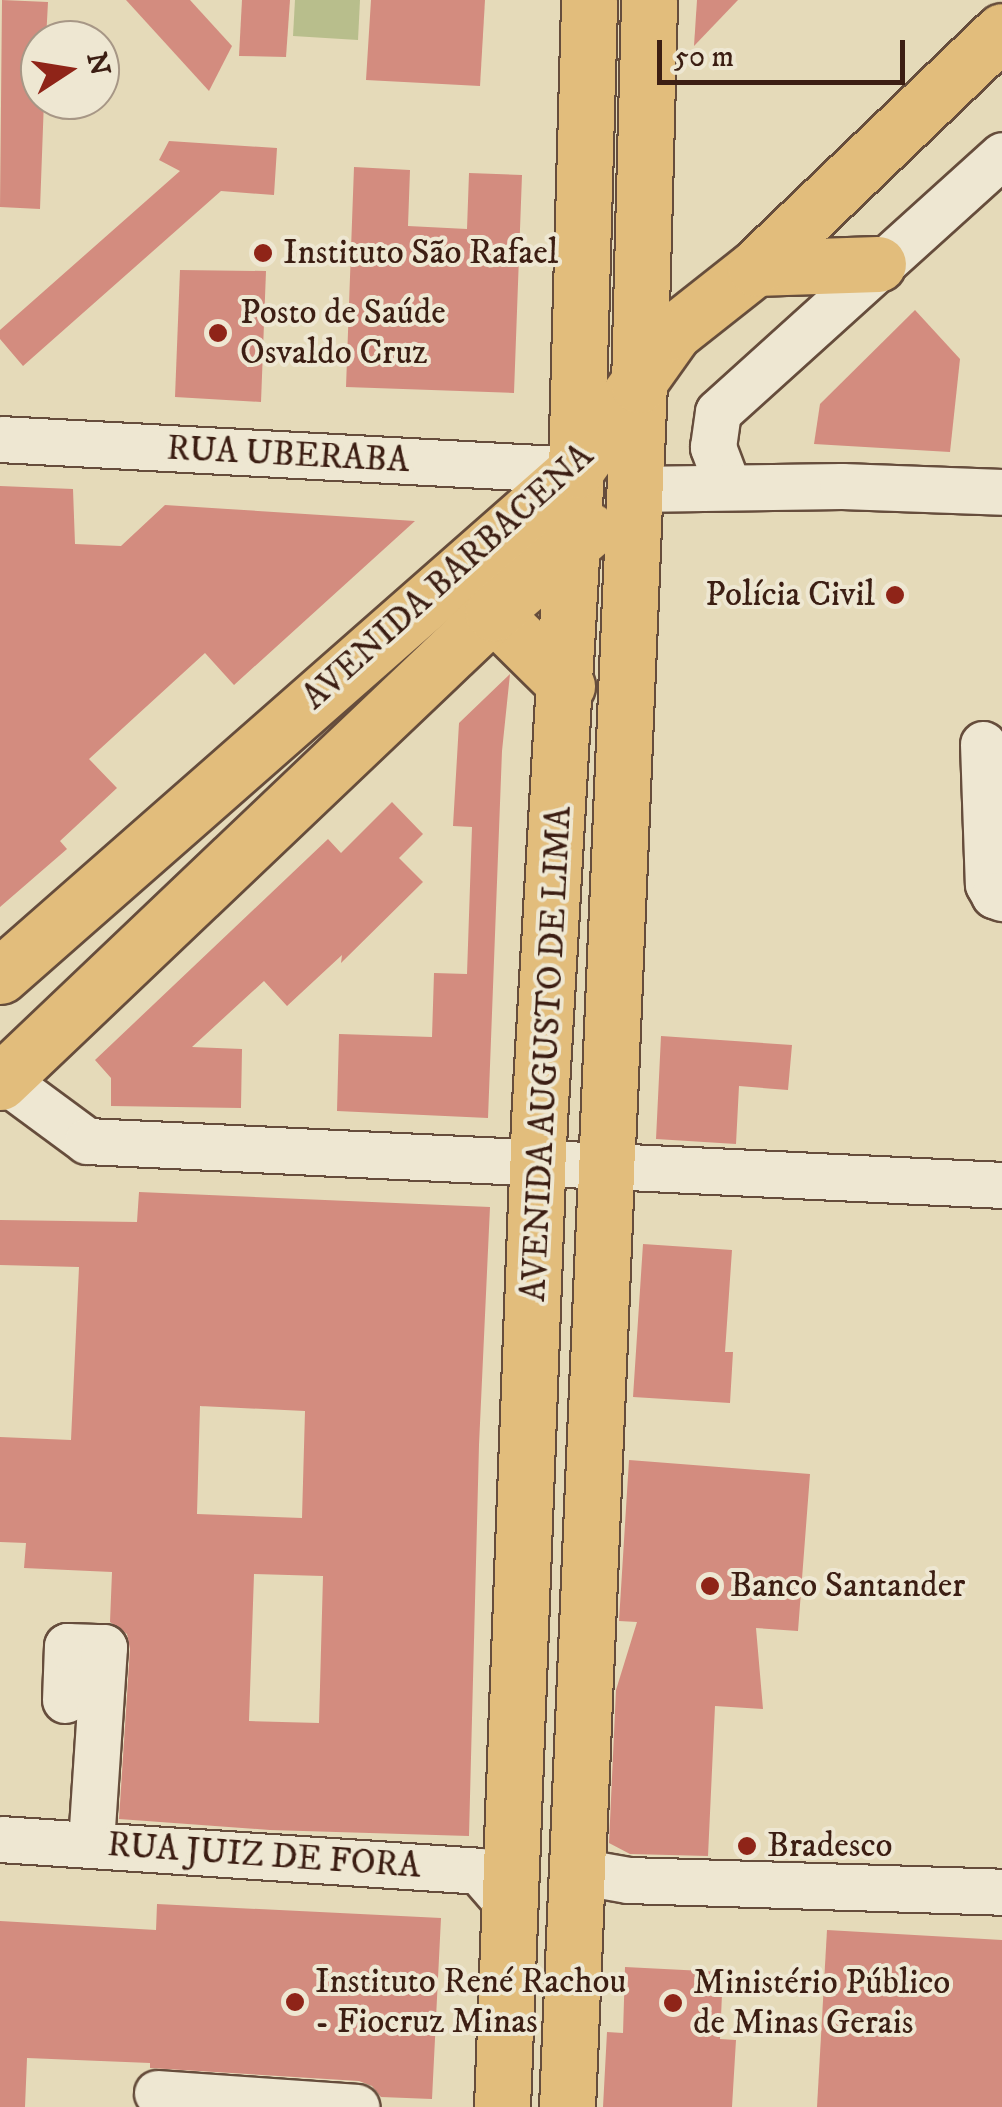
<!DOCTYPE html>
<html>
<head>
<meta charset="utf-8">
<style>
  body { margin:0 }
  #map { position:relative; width:1002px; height:2107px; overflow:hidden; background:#e5dab9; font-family:"IM FELL DW Pica",serif }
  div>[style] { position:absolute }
  .green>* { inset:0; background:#b8be8c }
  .building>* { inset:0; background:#d38c7f }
  .roads { filter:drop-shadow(2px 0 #664d3c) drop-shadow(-2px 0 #664d3c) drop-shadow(0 2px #664d3c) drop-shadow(0 -2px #664d3c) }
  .minor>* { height:45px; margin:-22.5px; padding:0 22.5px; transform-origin:22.5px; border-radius:22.5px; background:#eee7d2 }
  .major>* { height:55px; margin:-27.5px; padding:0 27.5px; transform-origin:27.5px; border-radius:27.5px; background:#e2bd7c }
  .dots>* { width:28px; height:28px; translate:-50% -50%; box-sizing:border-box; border:5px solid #eee7d2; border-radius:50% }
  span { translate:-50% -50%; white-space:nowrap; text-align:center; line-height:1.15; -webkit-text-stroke:8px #eee7d2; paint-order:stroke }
  .poi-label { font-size:35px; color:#3c1e13 }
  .left { translate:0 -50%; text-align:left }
  .right { translate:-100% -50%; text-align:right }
  .street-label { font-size:35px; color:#3c1e13 }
  .north { position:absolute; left:20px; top:20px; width:100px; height:100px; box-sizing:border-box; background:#eee7d2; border:2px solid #a79786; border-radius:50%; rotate:78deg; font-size:28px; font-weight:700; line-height:40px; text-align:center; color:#3c1e13 }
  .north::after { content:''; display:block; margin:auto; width:35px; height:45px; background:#8f2418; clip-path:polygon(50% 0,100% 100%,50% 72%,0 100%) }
  .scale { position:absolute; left:657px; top:40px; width:248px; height:45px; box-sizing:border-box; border:5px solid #3c1e13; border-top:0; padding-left:12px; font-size:30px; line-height:35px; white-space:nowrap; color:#3c1e13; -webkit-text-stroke:8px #eee7d2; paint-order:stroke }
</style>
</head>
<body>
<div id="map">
  <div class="green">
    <i style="clip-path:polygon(295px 0,360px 0,358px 40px,293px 36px)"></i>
  </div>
  <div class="building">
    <i style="clip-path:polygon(2px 0,48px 2px,46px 40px,40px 40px,40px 100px,44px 100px,40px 209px,0 207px)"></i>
    <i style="clip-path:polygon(126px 0,190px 0,232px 46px,209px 91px)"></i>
    <i style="clip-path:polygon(242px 0,290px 0,286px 57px,239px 56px)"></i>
    <i style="clip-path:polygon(371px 0,485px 0,480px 86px,366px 80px)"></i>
    <i style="clip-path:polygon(697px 0,738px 0,694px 46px)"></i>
    <i style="clip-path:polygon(169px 141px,277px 148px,274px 195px,221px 191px,23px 366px,0 339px,0 330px,180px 171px,159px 160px)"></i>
    <i style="clip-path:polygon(354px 167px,410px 170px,408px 226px,467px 229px,469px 173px,522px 175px,514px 393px,346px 387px)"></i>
    <i style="clip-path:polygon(180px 270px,266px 271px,261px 402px,175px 397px)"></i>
    <i style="clip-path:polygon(915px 310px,960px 359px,950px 452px,814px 444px,820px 404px)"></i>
    <i style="clip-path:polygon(0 486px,73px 489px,75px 544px,121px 546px,165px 505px,415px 521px,234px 685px,205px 653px,89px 759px,117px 788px,60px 841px,67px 849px,0 907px)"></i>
    <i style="clip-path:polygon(510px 674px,502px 751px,488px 1118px,337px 1111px,339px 1034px,432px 1037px,434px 973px,467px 974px,472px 827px,453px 826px,459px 723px)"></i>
    <i style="clip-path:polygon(392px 802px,423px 834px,399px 858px,423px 882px,341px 963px,342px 955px,287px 1006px,264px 981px,192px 1047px,242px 1049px,241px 1108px,111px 1106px,111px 1078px,95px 1060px,328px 839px,341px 853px)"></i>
    <i style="clip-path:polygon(661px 1036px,792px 1045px,788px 1090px,739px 1086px,736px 1144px,656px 1139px)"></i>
    <i style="clip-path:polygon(evenodd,139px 1192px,490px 1207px,479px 1445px,469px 1836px,270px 1830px,119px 1819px,130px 1649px,127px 1634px,110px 1622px,112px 1572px,24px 1568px,26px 1543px,0 1542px,0 1437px,71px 1440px,79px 1267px,0 1265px,0 1220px,137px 1222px,139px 1192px,200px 1406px,305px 1411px,302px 1518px,197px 1514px,200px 1406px,139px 1192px,254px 1574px,323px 1576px,319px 1723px,249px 1721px,254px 1574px)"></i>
    <i style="clip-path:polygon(643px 1244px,732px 1250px,725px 1352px,733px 1352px,730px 1403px,633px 1397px)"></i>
    <i style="clip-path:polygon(629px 1460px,810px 1474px,798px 1631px,756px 1628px,763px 1709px,715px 1706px,708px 1856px,630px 1854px,609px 1843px,616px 1690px,637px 1622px,619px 1621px)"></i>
    <i style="clip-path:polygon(157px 1904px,441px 1918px,432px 2099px,381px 2097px,372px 2086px,359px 2081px,150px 2068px,150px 2063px,27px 2058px,25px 2107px,0 2107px,0 1921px,156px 1930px)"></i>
    <i style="clip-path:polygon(827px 1930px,1002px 1940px,1002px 2107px,817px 2107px)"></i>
    <i style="clip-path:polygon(625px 1967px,723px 1972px,720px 2039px,736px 2040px,732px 2107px,603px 2107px,607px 2032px,623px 2033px)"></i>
  </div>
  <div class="roads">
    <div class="minor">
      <i style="left:0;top:439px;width:577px;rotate:3.08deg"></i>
      <i style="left:728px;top:487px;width:43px;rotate:-110.6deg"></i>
      <i style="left:713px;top:447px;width:35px;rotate:-82deg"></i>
      <i style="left:718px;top:412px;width:383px;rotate:-42.1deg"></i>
      <i style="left:634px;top:489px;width:208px;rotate:-0.8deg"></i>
      <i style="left:842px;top:486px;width:160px;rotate:2.1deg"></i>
      <i style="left:983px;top:744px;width:140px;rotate:88deg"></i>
      <i style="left:988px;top:884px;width:13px;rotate:61deg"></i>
      <i style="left:994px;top:895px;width:9px;rotate:21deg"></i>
      <i style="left:3px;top:1079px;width:104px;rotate:36.4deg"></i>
      <i style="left:87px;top:1141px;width:916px;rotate:2.75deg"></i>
      <i style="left:65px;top:1700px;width:54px;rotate:-87.9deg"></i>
      <i style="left:67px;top:1646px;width:37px;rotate:2deg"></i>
      <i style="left:104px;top:1647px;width:196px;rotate:93.8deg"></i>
      <i style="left:0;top:1839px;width:480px;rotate:3.8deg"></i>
      <i style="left:479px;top:1871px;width:50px;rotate:49deg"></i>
      <i style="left:577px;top:1871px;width:52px;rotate:10deg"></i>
      <i style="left:628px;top:1880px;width:374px;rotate:1.8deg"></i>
      <i style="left:157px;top:2093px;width:200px;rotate:4deg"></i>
    </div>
    <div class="major">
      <i style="left:755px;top:268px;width:123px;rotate:-1.9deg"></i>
      <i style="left:493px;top:613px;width:104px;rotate:44.6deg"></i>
      <i style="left:0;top:976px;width:767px;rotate:-41.3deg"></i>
      <i style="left:576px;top:470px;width:169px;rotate:-54.6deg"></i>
      <i style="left:674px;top:332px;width:103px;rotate:-38.3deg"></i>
      <i style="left:755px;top:268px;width:342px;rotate:-43.8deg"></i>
      <i style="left:0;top:1082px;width:680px;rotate:-43.57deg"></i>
      <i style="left:493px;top:613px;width:127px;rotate:-40.8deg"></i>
      <i style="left:502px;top:2107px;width:987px;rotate:-87.85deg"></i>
      <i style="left:539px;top:1121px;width:652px;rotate:-86.75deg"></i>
      <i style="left:576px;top:470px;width:470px;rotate:-88.4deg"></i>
      <i style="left:567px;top:2107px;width:1724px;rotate:-87.61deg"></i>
      <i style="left:639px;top:385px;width:385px;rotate:-88.5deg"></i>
    </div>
  </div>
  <div class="dots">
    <i style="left:263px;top:253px;background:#8f2418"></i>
    <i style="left:218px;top:333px;background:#8f2418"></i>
    <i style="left:895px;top:595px;background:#8f2418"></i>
    <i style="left:710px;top:1586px;background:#8f2418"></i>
    <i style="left:747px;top:1846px;background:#8f2418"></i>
    <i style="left:295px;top:2002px;background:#8f2418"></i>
    <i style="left:673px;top:2003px;background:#8f2418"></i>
  </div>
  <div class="poi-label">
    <span class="left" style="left:283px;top:253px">Instituto São Rafael</span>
    <span class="left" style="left:240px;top:333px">Posto de Saúde<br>Osvaldo Cruz</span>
    <span class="right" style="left:875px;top:595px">Polícia Civil</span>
    <span class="left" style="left:730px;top:1586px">Banco Santander</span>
    <span class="left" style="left:767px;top:1846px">Bradesco</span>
    <span class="left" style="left:315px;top:2002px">Instituto René Rachou<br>- Fiocruz Minas</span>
    <span class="left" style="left:693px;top:2003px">Ministério Público<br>de Minas Gerais</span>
  </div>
  <div class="street-label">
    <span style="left:288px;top:455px;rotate:3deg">RUA UBERABA</span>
    <span style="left:448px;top:577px;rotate:-42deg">AVENIDA BARBACENA</span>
    <span style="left:547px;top:1054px;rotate:-87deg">AVENIDA AUGUSTO DE LIMA</span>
    <span style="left:264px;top:1856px;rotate:4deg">RUA JUIZ DE FORA</span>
  </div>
  <div class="north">N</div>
  <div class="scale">50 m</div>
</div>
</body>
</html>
